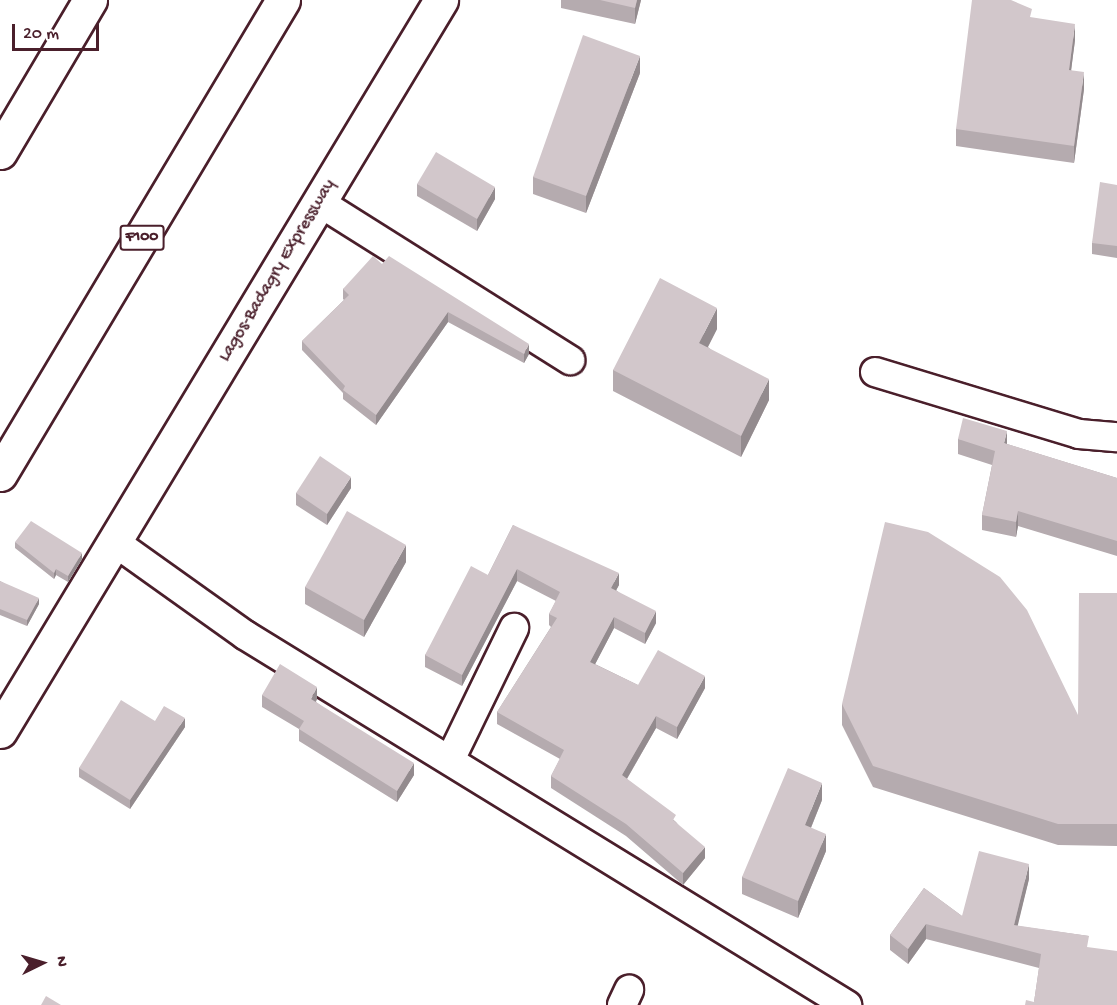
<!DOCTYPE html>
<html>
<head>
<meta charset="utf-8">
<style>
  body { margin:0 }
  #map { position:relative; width:1117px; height:1005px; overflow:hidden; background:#fff; font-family:"Gochi Hand",sans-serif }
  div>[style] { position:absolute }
  .roads { filter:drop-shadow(2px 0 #4a1f2b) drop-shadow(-2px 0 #4a1f2b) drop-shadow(0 2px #4a1f2b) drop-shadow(0 -2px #4a1f2b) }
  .minor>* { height:28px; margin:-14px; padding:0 14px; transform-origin:14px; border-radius:14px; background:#fff }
  .major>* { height:33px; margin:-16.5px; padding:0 16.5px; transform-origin:16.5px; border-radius:16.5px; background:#fff }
  .highway>* { height:33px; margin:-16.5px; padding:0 16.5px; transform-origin:16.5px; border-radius:16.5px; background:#fff }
  .wall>* { inset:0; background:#b5abaf }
  .shaded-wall>* { inset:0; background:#938b8e }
  .building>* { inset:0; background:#d2c7cb }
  span { translate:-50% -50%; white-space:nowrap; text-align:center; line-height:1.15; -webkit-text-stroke:4.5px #fff; paint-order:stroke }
  .shield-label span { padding:2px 4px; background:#fff; border:2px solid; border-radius:4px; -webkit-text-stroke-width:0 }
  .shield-label { font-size:16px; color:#4a1f2b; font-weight:700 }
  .street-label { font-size:18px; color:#4a1f2b }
  .north { position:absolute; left:12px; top:933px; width:60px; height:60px; -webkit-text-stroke:4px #fff; paint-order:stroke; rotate:85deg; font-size:16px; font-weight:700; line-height:24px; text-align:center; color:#4a1f2b }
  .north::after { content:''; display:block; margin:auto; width:21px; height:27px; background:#4a1f2b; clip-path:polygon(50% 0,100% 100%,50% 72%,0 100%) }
  .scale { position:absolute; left:12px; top:24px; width:87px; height:27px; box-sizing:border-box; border:3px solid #4a1f2b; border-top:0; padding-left:8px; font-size:18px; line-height:21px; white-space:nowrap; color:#4a1f2b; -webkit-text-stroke:4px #fff; paint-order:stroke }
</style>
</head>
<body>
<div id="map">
  <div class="roads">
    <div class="minor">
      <i style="left:319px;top:202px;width:297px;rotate:32.2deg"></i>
      <i style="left:875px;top:372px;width:213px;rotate:16.9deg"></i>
      <i style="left:1079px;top:434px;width:38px;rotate:5deg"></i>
      <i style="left:116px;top:543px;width:158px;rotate:35.5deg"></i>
      <i style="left:245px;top:635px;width:707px;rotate:31.58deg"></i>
      <i style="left:450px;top:760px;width:147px;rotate:-64.1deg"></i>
      <i style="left:622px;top:1005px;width:17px;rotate:-65deg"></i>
    </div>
    <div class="major">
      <i style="left:0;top:731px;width:854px;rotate:-58.9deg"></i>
    </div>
    <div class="highway">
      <i style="left:0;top:152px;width:177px;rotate:-59.4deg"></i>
      <i style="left:0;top:474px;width:552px;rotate:-59.16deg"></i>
    </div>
  </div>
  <div class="wall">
    <i style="clip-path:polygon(561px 0,641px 0,635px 24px,561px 8px)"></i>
    <i style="clip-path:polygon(1032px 18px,1075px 40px,1071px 70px,1084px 89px,1074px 163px,956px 146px,956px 129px)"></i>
    <i style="clip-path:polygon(640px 73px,586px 213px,533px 194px,533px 177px)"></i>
    <i style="clip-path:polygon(417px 184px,495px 199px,477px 231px,417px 196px)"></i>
    <i style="clip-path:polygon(1117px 185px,1117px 258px,1092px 254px,1092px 243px)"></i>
    <i style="clip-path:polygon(382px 264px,529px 354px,524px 363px,448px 322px,376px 425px,343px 399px,343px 393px,302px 350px,302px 341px,344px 300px,343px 299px,343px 289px)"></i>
    <i style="clip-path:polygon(717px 329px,708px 347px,769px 400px,741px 457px,613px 391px,613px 370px)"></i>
    <i style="clip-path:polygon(958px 439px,1007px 444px,1117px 478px,1117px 556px,1018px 526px,1016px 537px,982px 530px,982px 515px,992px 465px,958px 454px)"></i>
    <i style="clip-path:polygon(351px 488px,327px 525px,296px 505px,296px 493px)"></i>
    <i style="clip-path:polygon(513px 525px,619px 585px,616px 590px,656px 623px,645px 644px,614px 628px,595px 664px,638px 685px,705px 688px,677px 739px,656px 728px,627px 779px,676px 822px,705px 858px,683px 885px,626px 836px,551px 788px,551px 776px,560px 759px,497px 724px,497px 712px,551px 627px,549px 625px,549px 614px,556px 601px,517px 581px,462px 686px,425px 667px,425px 655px,488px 575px)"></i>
    <i style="clip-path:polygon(15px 542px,82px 559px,68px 582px,56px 575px,54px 579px,15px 548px)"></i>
    <i style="clip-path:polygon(406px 562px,364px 637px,305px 604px,305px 587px)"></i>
    <i style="clip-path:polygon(0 581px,39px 604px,27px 626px,0 615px)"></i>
    <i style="clip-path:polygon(1117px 593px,1117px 846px,1058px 845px,873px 787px,842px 725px,842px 704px,1078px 715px)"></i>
    <i style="clip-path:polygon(262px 695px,317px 699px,316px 702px,414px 775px,397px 802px,299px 741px,299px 729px,262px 707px)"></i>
    <i style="clip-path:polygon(155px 721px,185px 727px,130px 809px,79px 777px,79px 768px)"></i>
    <i style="clip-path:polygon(822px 800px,811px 828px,826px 851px,798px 918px,742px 894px,742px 877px)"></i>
    <i style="clip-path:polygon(1029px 879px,1017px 926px,1089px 936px,1034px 1002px,1039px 968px,926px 939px,908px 964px,890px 950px,890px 935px,924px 888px,962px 916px)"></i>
  </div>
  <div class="shaded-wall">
    <i style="clip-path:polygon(637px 0,641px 0,635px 24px,635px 8px)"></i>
    <i style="clip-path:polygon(1075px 24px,1075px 40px,1069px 87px,1069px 70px)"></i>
    <i style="clip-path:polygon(640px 56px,640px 73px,586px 213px,586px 196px)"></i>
    <i style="clip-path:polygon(1084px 72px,1084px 89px,1074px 163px,1074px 146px)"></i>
    <i style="clip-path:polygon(495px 187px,495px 199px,477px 231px,477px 219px)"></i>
    <i style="clip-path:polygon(717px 308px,717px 329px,699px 364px,699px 343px)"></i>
    <i style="clip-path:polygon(448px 312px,448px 322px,376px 425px,376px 415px)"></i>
    <i style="clip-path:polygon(529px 344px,529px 354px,524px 363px,524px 354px)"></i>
    <i style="clip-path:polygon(769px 379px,769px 400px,741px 457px,741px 436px)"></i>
    <i style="clip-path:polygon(1007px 431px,1007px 446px,1004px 443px)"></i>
    <i style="clip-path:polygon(351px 477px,351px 488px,327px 525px,327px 514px)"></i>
    <i style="clip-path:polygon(1018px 511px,1018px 526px,1016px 537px,1016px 522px)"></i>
    <i style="clip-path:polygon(406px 545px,406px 562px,364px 637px,364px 620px)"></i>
    <i style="clip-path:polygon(82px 553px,82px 559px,68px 582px,68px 576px)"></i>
    <i style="clip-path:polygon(56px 569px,56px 575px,54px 579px,54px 573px)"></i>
    <i style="clip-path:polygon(517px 569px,517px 581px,462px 686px,462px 675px)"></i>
    <i style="clip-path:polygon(619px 573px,619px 585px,611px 600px,611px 588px)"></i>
    <i style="clip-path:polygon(39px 598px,39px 604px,27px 626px,27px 620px)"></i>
    <i style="clip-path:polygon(656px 611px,656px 623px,645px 644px,645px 633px)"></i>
    <i style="clip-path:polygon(614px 617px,614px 628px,590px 674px,590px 662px)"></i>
    <i style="clip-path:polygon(705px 676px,705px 688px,677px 739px,677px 727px)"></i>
    <i style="clip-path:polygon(317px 687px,317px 699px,311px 710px,311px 699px)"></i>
    <i style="clip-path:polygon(656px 716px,656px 728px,622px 787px,622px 775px)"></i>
    <i style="clip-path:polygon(185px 718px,185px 727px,130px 809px,130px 800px)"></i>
    <i style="clip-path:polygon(414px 763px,414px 775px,397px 802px,397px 791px)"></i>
    <i style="clip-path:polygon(822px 783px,822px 800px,805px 842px,805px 825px)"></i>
    <i style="clip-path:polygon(826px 834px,826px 851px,798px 918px,798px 901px)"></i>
    <i style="clip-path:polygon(705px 847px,705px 858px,683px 885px,683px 873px)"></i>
    <i style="clip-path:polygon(1029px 864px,1029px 879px,1014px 941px,1014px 925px)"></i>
    <i style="clip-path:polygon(926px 924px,926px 939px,908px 964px,908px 949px)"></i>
  </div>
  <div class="building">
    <i style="clip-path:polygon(600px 0,637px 0,635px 8px)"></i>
    <i style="clip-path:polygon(972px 0,1011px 0,1032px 9px,1030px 17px,1075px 24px,1069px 70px,1084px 72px,1074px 146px,956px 129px)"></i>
    <i style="clip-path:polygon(583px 35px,640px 56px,586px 196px,533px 177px)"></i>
    <i style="clip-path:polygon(436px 152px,495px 187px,477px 219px,417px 184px)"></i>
    <i style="clip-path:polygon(1100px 182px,1117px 185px,1117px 246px,1092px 243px)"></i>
    <i style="clip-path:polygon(373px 256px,382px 264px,389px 256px,529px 344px,524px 354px,448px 312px,376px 415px,343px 390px,345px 386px,302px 341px,349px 295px,343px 289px)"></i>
    <i style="clip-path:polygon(660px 278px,717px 308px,699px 343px,769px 379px,741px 436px,613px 370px)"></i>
    <i style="clip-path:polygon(963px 418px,1007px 431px,1004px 443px,1117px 478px,1117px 541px,1018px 511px,1016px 522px,982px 515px,995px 451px,958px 439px)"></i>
    <i style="clip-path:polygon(320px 456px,351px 477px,327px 514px,296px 493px)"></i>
    <i style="clip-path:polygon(347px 511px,406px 545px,364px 620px,305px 587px)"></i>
    <i style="clip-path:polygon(31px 521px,82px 553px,68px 576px,56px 569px,54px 573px,15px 542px)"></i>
    <i style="clip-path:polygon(885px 522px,928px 532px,1000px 577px,1027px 610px,1078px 715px,1079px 593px,1117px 593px,1117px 824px,1058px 824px,873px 766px,842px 704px)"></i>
    <i style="clip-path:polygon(513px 525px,619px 573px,611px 588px,656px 611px,645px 633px,614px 617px,590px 662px,638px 685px,658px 650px,705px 676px,677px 727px,656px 716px,622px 775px,676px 815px,673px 820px,705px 847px,683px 873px,626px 824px,551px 776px,564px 750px,497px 712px,557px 618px,549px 614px,560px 592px,517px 569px,462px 675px,425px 655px,471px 566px,488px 575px)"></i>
    <i style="clip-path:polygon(0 581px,39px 598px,27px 620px,0 609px)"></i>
    <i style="clip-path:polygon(280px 664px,317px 687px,311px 699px,414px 763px,397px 791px,299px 729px,304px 721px,262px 695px)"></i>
    <i style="clip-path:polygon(121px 700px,155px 721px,164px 706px,185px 718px,130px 800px,79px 768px)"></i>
    <i style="clip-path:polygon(788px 768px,822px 783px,805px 825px,826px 834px,798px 901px,742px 877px)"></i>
    <i style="clip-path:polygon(979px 851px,1029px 864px,1014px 925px,1089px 936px,1087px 947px,1117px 951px,1117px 1005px,1025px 1005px,1026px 1000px,1034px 1002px,1041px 954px,926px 924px,908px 949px,890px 935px,924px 888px,962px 916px)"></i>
    <i style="clip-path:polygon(46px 996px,61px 1005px,41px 1005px)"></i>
  </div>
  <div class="shield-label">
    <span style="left:142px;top:238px">F100</span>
  </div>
  <div class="street-label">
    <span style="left:278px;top:271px;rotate:-59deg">Lagos-Badagry Expressway</span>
  </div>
  <div class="north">N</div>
  <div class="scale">20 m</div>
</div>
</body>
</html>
